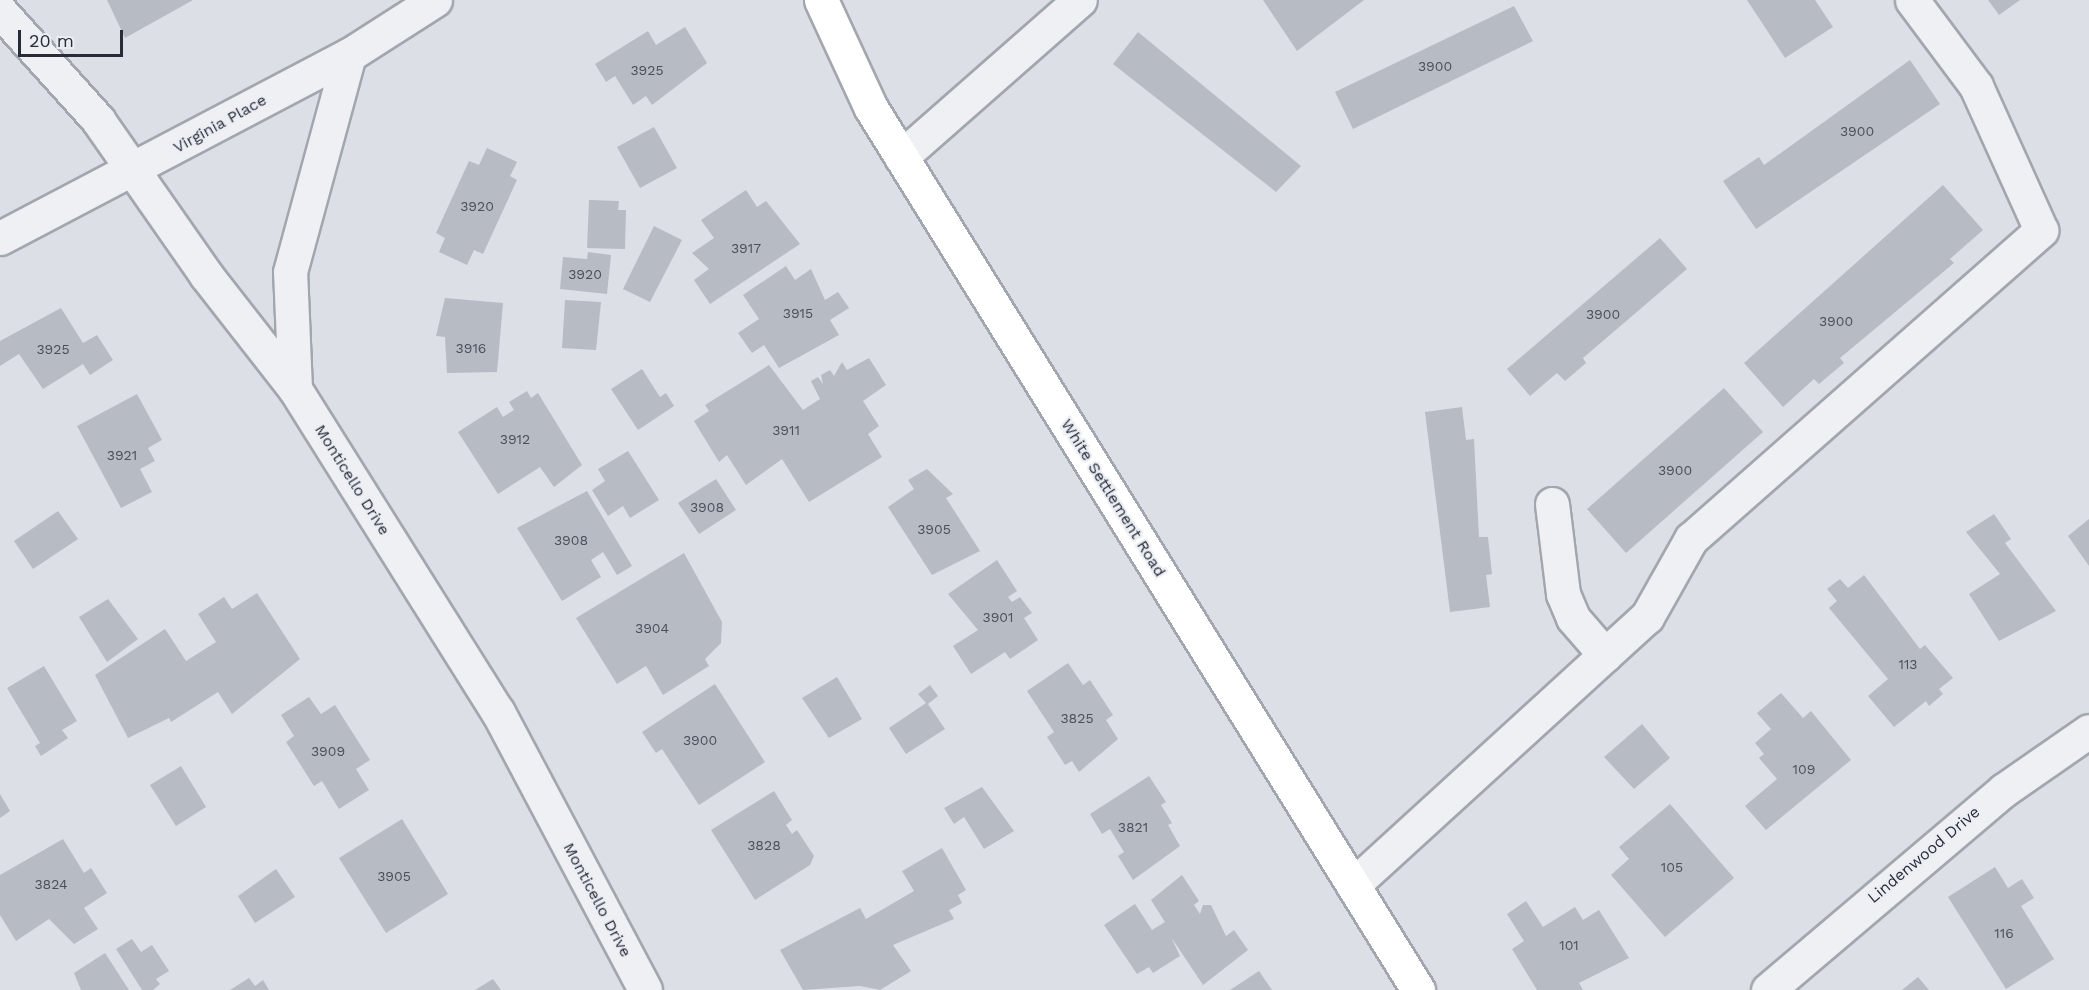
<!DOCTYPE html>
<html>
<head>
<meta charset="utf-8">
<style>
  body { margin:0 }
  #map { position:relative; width:2089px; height:990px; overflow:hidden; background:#dcdfe5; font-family:"Work Sans",sans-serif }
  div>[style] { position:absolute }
  .building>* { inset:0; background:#b7bbc4 }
  .roads { filter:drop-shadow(2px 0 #a2a6ae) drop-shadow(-2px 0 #a2a6ae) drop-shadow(0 2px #a2a6ae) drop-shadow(0 -2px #a2a6ae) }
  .minor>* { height:33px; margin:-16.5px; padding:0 16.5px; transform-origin:16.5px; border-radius:16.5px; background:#eef0f4 }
  .major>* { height:33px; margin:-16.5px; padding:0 16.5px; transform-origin:16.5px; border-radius:16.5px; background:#fff }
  span { translate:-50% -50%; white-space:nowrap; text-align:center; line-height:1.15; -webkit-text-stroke:4.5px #ebeef3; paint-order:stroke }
  .number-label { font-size:14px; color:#4c505c }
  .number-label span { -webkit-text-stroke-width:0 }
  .street-label { font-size:16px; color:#282c39 }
  .scale { position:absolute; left:18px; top:30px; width:105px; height:27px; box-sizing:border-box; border:3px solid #282c39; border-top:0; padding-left:8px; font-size:18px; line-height:21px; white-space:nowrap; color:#282c39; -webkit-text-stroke:4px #ebeef3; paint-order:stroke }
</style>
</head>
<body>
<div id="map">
  <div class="building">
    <i style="clip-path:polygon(107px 0,193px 0,125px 38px)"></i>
    <i style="clip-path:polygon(1263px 0,1364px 0,1297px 51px)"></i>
    <i style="clip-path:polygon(1747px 0,1815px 0,1833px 27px,1785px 58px)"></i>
    <i style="clip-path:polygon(1988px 0,2020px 0,1999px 15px)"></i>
    <i style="clip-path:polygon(1514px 6px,1533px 41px,1353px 129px,1335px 92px)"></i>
    <i style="clip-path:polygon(685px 27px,707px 63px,652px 105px,646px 96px,633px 105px,615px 76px,606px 82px,595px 64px,648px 31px,656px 45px)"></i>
    <i style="clip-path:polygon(1138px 32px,1301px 166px,1276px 192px,1113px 64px)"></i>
    <i style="clip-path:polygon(1910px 60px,1940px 104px,1756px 229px,1723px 181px,1759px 157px,1764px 165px)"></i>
    <i style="clip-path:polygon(654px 127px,677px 168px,640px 188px,617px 147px)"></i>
    <i style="clip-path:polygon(487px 148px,517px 162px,510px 176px,517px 180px,483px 254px,474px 250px,467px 265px,439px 252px,445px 238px,436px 233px,469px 161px,479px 165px)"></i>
    <i style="clip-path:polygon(1943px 185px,1983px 230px,1950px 259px,1954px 263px,1840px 358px,1844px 363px,1819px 384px,1814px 379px,1783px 407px,1744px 363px)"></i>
    <i style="clip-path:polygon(746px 190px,757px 207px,766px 201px,800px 244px,710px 304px,694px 280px,709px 269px,692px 253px,714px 238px,701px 220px)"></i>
    <i style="clip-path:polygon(589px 200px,619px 201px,618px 210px,626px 210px,625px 249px,587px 248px)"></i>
    <i style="clip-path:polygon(654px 226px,682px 240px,650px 302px,623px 289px)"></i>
    <i style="clip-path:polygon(1660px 238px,1687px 269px,1583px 358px,1586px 363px,1565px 381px,1557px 373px,1530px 396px,1507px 369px)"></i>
    <i style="clip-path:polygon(588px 252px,611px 255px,607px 294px,560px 289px,563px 257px,587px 259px)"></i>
    <i style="clip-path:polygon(786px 266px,795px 280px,811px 269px,825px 300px,838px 292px,849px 308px,830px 320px,839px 335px,779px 368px,764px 345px,752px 353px,738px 333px,759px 319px,743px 295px)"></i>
    <i style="clip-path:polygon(445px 298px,503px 303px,497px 372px,447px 373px,445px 337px,436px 336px)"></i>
    <i style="clip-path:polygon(565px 300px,601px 302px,596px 350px,562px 348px)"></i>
    <i style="clip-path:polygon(61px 308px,83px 343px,97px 335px,113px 360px,90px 375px,83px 364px,43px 389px,19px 354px,0 366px,0 341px)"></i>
    <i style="clip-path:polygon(869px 358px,886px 385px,863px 401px,879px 426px,868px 434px,882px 457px,809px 502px,782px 459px,746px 485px,727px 455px,719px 462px,694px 421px,709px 411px,705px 405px,769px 365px,803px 410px,820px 399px,811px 381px,818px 377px,823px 384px,821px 375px,830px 370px,834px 376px,842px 362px,847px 370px)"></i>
    <i style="clip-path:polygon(642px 369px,660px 397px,666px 393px,674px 406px,638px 430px,611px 389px)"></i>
    <i style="clip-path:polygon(1724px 388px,1763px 432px,1626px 553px,1587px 509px)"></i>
    <i style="clip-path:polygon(527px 391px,531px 398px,538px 393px,582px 465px,554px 487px,540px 467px,498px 494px,458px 432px,497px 407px,503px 417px,514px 410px,509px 402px)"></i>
    <i style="clip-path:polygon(137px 394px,162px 440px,148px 448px,155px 461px,140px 469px,152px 492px,121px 508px,77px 426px)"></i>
    <i style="clip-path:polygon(1462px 407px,1466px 440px,1474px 439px,1479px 537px,1488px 537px,1492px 574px,1486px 575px,1490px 607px,1450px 612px,1425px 412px)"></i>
    <i style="clip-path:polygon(628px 451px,659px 500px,630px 518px,623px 506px,608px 516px,592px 490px,605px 481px,598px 469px)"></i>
    <i style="clip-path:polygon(927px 469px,953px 494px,946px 498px,980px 551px,932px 575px,888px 507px,914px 489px,908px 480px)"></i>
    <i style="clip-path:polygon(716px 479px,736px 510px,699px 534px,678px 503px)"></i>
    <i style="clip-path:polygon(587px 491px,632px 566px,617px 575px,603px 552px,591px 560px,601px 577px,562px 601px,517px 528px)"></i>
    <i style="clip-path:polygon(58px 511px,78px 539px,33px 569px,14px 541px)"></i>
    <i style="clip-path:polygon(1994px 514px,2011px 539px,2005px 543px,2056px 611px,1999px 641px,1969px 594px,2000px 574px,1966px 532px)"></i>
    <i style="clip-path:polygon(2089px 519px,2089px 566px,2068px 536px)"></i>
    <i style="clip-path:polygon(684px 553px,722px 622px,721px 643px,705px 659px,709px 666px,663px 695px,646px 666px,617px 684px,576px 618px)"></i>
    <i style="clip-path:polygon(997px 560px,1017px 591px,1008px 597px,1012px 602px,1020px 597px,1032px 613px,1024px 618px,1038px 640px,1010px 659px,1005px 652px,971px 674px,953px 646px,978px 630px,948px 594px)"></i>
    <i style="clip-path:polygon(1864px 575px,1920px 649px,1925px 645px,1953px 678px,1939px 689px,1943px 694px,1929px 706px,1926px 701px,1894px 727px,1868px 696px,1888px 679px,1829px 608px,1837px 601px,1827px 589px,1840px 579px,1848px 588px)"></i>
    <i style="clip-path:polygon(257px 593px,300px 659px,232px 714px,218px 692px,171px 722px,169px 718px,128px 738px,95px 675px,165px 629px,186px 661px,216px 642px,198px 614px,224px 597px,232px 609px)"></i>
    <i style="clip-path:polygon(108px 599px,138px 639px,107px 662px,79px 617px)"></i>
    <i style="clip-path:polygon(1068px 663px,1083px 685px,1090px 680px,1113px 715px,1106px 720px,1118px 739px,1079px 772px,1072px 761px,1065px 765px,1047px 737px,1054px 732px,1027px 691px)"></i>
    <i style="clip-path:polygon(44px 666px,77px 721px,62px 730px,68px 738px,41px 756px,35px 746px,40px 743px,7px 688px)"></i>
    <i style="clip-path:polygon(837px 677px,862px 719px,829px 738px,802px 698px)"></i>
    <i style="clip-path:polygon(715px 684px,765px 762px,699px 805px,662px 749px,656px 753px,642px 732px)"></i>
    <i style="clip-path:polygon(930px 685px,938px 696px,928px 704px,945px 729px,906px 754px,889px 728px,926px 703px,918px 694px)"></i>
    <i style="clip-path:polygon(1781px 693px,1803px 718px,1811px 711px,1851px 760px,1766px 830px,1745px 806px,1777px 779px,1759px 758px,1764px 754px,1755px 743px,1771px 729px,1757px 713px)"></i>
    <i style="clip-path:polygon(309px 697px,321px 714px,335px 705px,370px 760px,356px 769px,369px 790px,339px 809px,322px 781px,314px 786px,286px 742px,294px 736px,281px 715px)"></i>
    <i style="clip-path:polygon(1642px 724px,1670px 758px,1634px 789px,1604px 757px)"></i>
    <i style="clip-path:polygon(181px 766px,206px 807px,176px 826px,150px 785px)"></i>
    <i style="clip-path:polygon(1149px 776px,1166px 802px,1161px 805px,1172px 823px,1168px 825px,1180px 846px,1133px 880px,1118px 856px,1124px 852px,1110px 829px,1102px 834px,1090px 814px)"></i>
    <i style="clip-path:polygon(982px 787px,1014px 831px,984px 849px,964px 817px,954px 824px,944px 808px)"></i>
    <i style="clip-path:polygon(774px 791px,792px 820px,786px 825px,792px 834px,797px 830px,814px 856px,810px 865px,755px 900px,711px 830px)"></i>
    <i style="clip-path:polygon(0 794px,10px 811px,0 818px)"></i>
    <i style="clip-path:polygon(1670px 804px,1734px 878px,1665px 937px,1611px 875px,1629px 859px,1619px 847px)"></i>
    <i style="clip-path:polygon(402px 819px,448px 894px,386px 933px,339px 858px)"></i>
    <i style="clip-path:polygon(63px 839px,84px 873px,91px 868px,107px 893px,84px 908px,98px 929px,74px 944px,49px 919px,16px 941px,0 915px,0 875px)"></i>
    <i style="clip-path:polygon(942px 848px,966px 890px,958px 895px,962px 903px,949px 910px,954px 919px,893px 945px,911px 971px,880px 990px,860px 986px,803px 990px,780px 950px,860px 908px,866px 919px,914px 891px,902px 871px)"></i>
    <i style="clip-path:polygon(1995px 867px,2008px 888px,2022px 879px,2034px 898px,2021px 906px,2054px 959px,2006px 989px,1948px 897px)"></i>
    <i style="clip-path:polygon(276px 869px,295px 897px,255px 923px,238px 896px)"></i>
    <i style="clip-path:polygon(1182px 875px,1199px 901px,1194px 905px,1200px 914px,1203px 905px,1211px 905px,1226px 936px,1234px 930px,1248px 950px,1203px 985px,1171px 937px,1180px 956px,1153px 973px,1149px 967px,1137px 974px,1104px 925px,1135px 904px,1152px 930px,1165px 922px,1151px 900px)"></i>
    <i style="clip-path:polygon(1526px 901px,1543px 927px,1575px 907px,1583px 920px,1599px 910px,1629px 958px,1579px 983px,1583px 990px,1537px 990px,1512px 949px,1524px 941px,1507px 914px)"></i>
    <i style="clip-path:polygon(132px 939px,141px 952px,152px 945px,169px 971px,156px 979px,160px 984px,153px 990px,142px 990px,116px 949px)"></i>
    <i style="clip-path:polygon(105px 953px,129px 990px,81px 990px,74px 973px)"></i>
    <i style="clip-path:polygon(1259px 971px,1272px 990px,1230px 990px)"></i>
    <i style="clip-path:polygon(1918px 977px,1929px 990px,1902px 990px)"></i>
    <i style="clip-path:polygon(249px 978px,255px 986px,263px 980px,269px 990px,230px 990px)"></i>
    <i style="clip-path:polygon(493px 979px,501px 990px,475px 990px)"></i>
  </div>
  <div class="roads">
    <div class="minor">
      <i style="left:0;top:11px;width:147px;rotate:48deg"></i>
      <i style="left:98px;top:120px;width:189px;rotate:55.1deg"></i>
      <i style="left:206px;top:275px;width:145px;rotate:52deg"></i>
      <i style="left:295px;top:389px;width:381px;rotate:57.9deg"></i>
      <i style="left:498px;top:712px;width:314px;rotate:62.1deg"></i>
      <i style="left:901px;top:157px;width:238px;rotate:-41.3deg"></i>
      <i style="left:0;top:238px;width:394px;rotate:-27.7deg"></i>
      <i style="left:349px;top:55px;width:102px;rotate:-32.6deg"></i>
      <i style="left:295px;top:389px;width:117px;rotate:-92.4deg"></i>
      <i style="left:290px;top:272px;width:225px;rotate:-74.8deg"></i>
      <i style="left:1552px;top:504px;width:91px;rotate:83deg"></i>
      <i style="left:1563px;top:594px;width:26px;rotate:67deg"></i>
      <i style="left:1573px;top:618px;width:49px;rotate:49.1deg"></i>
      <i style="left:1353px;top:885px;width:398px;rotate:-42.4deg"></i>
      <i style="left:1647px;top:617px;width:90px;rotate:-60.6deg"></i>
      <i style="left:1691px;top:539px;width:467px;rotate:-41.4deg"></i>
      <i style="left:2041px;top:230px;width:158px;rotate:-114.3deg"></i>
      <i style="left:1976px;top:86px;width:107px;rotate:-126.7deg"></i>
      <i style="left:1768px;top:990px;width:309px;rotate:-40.3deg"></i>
      <i style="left:2004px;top:790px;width:103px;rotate:-34.8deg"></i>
    </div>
    <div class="major">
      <i style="left:821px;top:0;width:119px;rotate:65.2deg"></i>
      <i style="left:871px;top:108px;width:1038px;rotate:58.19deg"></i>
    </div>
  </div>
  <div class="number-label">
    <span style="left:1435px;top:66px">3900</span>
    <span style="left:647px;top:70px">3925</span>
    <span style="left:1857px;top:131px">3900</span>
    <span style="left:477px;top:206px">3920</span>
    <span style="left:746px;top:248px">3917</span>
    <span style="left:585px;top:274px">3920</span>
    <span style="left:798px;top:313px">3915</span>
    <span style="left:1603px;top:314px">3900</span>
    <span style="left:1836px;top:321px">3900</span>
    <span style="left:471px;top:348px">3916</span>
    <span style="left:53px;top:349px">3925</span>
    <span style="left:786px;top:430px">3911</span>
    <span style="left:515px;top:439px">3912</span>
    <span style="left:122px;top:455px">3921</span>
    <span style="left:1675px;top:470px">3900</span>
    <span style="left:707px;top:507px">3908</span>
    <span style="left:934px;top:529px">3905</span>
    <span style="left:571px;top:540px">3908</span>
    <span style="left:998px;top:617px">3901</span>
    <span style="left:652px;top:628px">3904</span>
    <span style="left:1908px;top:664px">113</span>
    <span style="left:1077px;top:718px">3825</span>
    <span style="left:700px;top:740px">3900</span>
    <span style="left:328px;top:751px">3909</span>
    <span style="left:1804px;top:769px">109</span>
    <span style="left:1133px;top:827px">3821</span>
    <span style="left:764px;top:845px">3828</span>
    <span style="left:1672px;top:867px">105</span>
    <span style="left:394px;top:876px">3905</span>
    <span style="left:51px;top:884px">3824</span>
    <span style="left:2004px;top:933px">116</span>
    <span style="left:1569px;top:945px">101</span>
  </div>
  <div class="street-label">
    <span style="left:220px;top:124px;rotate:-29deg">Virginia Place</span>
    <span style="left:352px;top:480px;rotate:58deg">Monticello Drive</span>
    <span style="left:1113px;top:498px;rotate:58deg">White Settlement Road</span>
    <span style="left:1924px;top:855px;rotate:-40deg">Lindenwood Drive</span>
    <span style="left:597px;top:900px;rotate:62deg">Monticello Drive</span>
  </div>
  <div class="scale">20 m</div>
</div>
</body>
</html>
